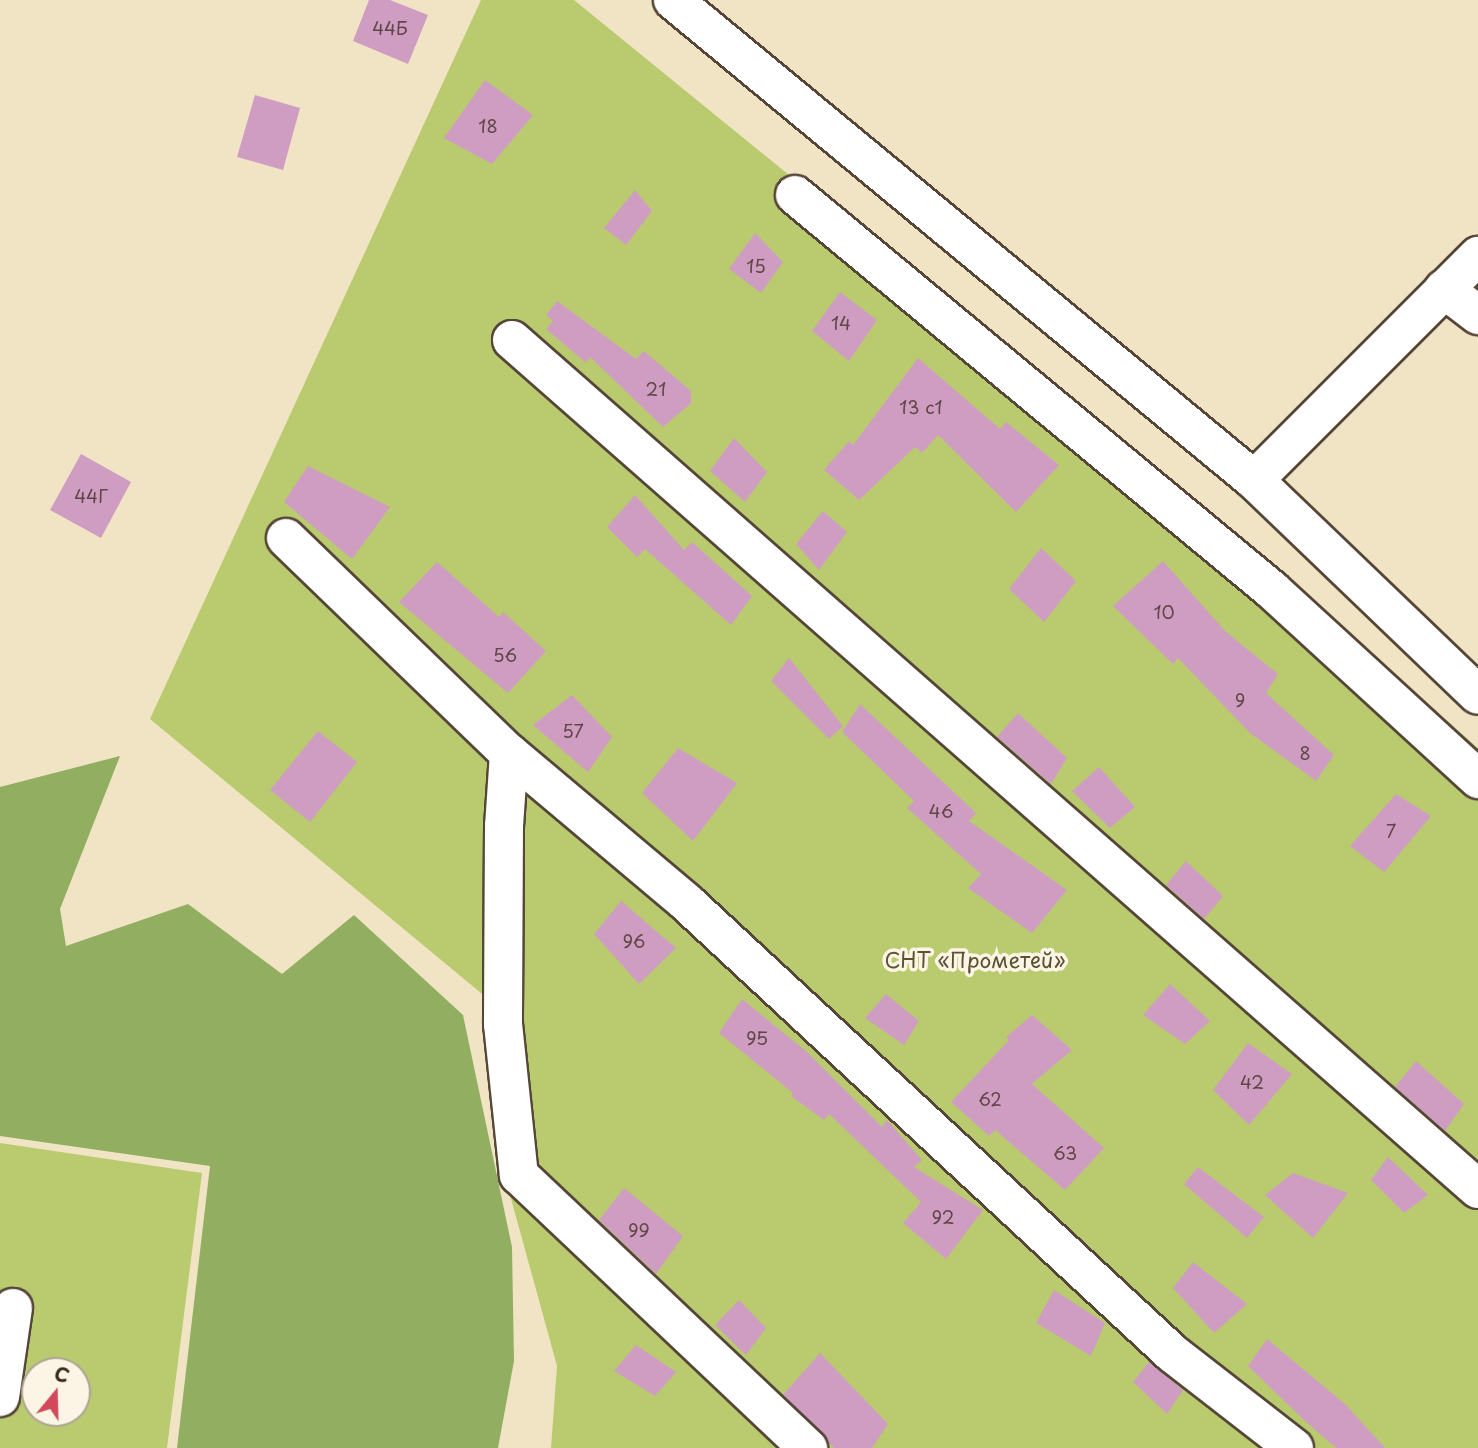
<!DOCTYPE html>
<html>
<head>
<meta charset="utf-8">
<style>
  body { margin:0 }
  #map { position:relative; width:1478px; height:1448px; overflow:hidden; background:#f0e4c5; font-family:"Playpen Sans",sans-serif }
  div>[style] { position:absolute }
  .green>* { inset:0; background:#b9cb6e }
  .forest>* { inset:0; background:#92af61 }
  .building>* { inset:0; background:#cf9dc2 }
  .roads { filter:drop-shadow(2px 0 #564637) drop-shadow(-2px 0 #564637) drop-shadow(0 2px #564637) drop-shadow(0 -2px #564637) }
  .minor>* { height:38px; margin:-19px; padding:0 19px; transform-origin:19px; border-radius:19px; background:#fff }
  span { translate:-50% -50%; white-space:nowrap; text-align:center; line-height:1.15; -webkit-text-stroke:7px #fcf5e5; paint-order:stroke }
  .number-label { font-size:18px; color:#604747 }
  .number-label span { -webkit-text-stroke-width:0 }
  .park-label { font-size:21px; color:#5a5232 }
  .north { position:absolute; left:21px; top:1357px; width:70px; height:70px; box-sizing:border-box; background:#fcf5e5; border:2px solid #afa495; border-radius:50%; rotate:19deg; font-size:19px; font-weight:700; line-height:28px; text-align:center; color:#3b2a1e }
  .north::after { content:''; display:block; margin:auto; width:24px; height:32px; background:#d1495b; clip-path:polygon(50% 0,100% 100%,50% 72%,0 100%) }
</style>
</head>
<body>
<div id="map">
  <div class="green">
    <i style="clip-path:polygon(481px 0,574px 0,1300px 591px,1478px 748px,1478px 1448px,551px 1448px,557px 1366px,507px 1184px,487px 998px,150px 719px)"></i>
    <i style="clip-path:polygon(evenodd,0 1143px,202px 1173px,167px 1448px,0 1448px,0 1143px,35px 1371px,77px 1371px,77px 1413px,35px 1413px,35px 1371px)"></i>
  </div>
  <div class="forest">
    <i style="clip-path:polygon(120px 756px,60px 909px,66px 946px,188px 904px,282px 974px,354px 915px,463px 1015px,512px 1247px,514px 1361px,498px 1448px,177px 1448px,210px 1166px,0 1136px,0 787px)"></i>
  </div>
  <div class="building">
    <i style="clip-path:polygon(369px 0,390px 0,428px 15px,408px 64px,353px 41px)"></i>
    <i style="clip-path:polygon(485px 80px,533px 115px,492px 164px,444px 138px)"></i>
    <i style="clip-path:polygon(255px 95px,300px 108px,283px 170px,237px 157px)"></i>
    <i style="clip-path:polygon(635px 190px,652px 211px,626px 245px,604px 228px)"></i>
    <i style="clip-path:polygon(755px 233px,783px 262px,761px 293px,729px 269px)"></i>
    <i style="clip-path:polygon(840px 292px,877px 320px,849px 361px,812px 331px)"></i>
    <i style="clip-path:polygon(557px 301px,636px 359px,644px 351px,691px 391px,691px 403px,663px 427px,590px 357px,586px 363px,546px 329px,553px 321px,546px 315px)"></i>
    <i style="clip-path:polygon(918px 358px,1000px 429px,1006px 422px,1059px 465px,1016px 512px,938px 435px,922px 453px,915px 447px,859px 500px,824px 470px,849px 441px,853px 445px)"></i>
    <i style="clip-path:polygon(734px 438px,767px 472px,745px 502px,710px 471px)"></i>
    <i style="clip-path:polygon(81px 454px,131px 482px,101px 538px,50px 510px)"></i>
    <i style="clip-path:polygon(308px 466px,390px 507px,352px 559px,284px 502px)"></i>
    <i style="clip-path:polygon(635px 495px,684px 550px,692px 542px,752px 596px,731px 625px,645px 549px,637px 557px,607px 527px)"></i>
    <i style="clip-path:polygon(823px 511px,847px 532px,819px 570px,796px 544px)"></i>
    <i style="clip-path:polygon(1041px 548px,1076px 581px,1044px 622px,1009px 589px)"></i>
    <i style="clip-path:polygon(1163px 561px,1225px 631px,1278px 674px,1266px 693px,1334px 755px,1316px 781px,1250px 733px,1178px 658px,1173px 664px,1113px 606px)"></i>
    <i style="clip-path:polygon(437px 562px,499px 617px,503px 612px,546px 651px,508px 693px,399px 602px)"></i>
    <i style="clip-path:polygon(789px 658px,843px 726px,829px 739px,771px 681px)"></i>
    <i style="clip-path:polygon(572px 695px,612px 737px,588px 772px,533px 725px)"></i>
    <i style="clip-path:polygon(860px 704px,976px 813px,969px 821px,1067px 890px,1032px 933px,968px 888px,981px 874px,907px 808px,914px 801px,842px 732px)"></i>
    <i style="clip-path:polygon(1018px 713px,1067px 758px,1051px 784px,997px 737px)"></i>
    <i style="clip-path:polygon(318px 731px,357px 762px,310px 822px,270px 790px)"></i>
    <i style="clip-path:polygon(678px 748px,737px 783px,693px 841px,642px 793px)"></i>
    <i style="clip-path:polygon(1099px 767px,1135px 807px,1110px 828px,1072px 791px)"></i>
    <i style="clip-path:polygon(1396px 794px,1431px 816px,1384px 872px,1350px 846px)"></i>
    <i style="clip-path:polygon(1186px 861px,1223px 896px,1204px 919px,1166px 885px)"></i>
    <i style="clip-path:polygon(621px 901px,676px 948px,639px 984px,594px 934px)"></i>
    <i style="clip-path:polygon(1170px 984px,1210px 1021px,1185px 1044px,1143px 1015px)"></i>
    <i style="clip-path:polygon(886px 994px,919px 1021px,904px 1045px,865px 1018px)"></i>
    <i style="clip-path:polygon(742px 999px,807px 1052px,882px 1127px,887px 1120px,922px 1160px,914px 1167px,983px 1210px,946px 1259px,903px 1223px,921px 1202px,829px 1114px,824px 1120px,791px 1096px,793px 1093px,719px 1033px)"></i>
    <i style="clip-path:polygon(1032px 1015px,1072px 1050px,1032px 1084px,1104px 1148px,1065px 1190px,995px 1130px,989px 1136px,951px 1102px,1009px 1040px,1006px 1037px)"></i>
    <i style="clip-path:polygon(1248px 1043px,1292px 1074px,1249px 1125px,1213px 1090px)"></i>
    <i style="clip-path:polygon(1416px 1061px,1464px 1104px,1445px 1131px,1395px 1087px)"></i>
    <i style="clip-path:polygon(1388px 1157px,1428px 1195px,1404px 1213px,1371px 1180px)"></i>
    <i style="clip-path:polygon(1198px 1167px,1264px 1217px,1247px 1238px,1184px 1184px)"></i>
    <i style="clip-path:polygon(1293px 1173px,1348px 1193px,1313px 1238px,1265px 1195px)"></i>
    <i style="clip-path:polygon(624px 1188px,683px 1236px,656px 1274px,599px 1220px)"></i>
    <i style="clip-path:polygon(1193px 1262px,1247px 1304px,1214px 1333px,1173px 1288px)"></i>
    <i style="clip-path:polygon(1054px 1290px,1105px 1323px,1091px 1356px,1036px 1323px)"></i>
    <i style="clip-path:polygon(739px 1300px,766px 1328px,746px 1355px,715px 1325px)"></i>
    <i style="clip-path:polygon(1267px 1339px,1345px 1404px,1385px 1448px,1336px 1448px,1305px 1421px,1248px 1366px)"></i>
    <i style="clip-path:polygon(636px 1345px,676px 1372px,655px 1396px,614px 1371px)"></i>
    <i style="clip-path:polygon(820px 1353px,888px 1424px,872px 1448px,834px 1448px,783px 1395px)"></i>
    <i style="clip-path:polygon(1149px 1362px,1183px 1390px,1167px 1414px,1133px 1382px)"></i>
  </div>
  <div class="roads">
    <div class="minor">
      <i style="left:673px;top:0;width:754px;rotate:39.56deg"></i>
      <i style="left:1254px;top:480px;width:310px;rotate:43.8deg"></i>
      <i style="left:795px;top:195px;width:619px;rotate:39.63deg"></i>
      <i style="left:1272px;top:590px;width:280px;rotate:42.5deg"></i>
      <i style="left:1444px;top:289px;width:43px;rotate:37.4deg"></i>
      <i style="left:512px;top:340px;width:1286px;rotate:41.31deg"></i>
      <i style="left:1254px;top:480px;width:317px;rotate:-45deg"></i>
      <i style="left:286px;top:538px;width:310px;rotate:44deg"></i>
      <i style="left:509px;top:753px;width:233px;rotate:40.1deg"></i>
      <i style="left:687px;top:903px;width:663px;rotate:42.86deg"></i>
      <i style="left:1173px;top:1354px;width:153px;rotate:37.8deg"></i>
      <i style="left:509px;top:753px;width:73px;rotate:93.9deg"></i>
      <i style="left:504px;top:826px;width:198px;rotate:90.3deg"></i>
      <i style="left:503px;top:1024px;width:152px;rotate:84deg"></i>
      <i style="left:519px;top:1175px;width:398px;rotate:43.4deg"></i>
      <i style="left:0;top:1397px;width:90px;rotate:-81.7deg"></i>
    </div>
  </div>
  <div class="number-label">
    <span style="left:390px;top:28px">44Б</span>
    <span style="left:488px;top:126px">18</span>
    <span style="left:756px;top:266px">15</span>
    <span style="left:841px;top:323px">14</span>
    <span style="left:656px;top:389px">21</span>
    <span style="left:921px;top:407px">13 с1</span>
    <span style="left:91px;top:496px">44Г</span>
    <span style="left:1164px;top:612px">10</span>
    <span style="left:505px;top:655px">56</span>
    <span style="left:1240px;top:700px">9</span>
    <span style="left:573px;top:731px">57</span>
    <span style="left:1305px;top:753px">8</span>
    <span style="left:941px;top:811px">46</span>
    <span style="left:1391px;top:831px">7</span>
    <span style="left:634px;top:941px">96</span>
    <span style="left:757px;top:1038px">95</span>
    <span style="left:1252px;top:1082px">42</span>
    <span style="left:990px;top:1099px">62</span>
    <span style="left:1065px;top:1153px">63</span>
    <span style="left:943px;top:1217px">92</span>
    <span style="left:639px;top:1230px">99</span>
  </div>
  <div class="park-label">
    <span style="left:975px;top:959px">СНТ «Прометей»</span>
  </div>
  <div class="north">С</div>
</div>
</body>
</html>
